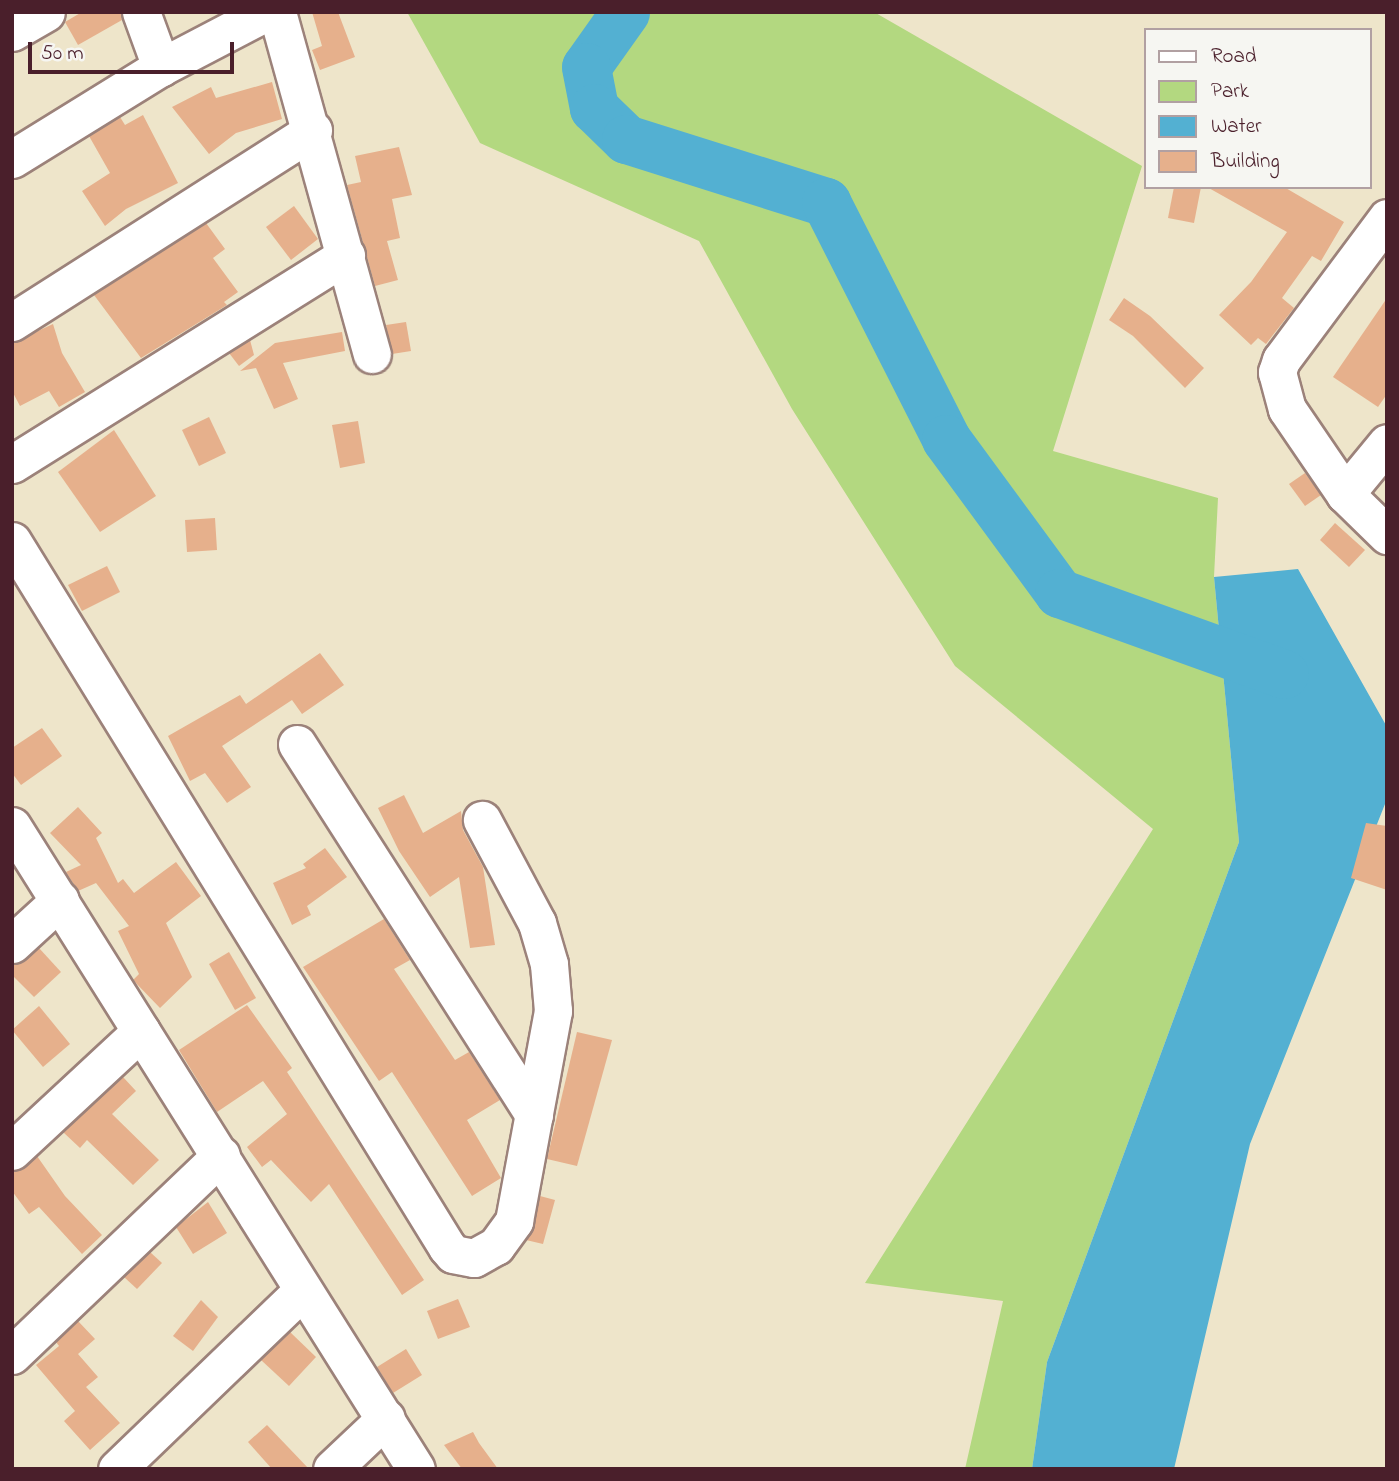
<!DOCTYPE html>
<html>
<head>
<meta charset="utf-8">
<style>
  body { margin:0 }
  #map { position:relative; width:1399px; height:1481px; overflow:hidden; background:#eee5ca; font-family:"Indie Flower",sans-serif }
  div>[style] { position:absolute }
  .green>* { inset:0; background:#b3d880 }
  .water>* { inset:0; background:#53b0d2 }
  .river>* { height:49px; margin:-24.5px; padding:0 24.5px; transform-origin:24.5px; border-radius:24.5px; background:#53b0d2 }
  .building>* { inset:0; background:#e6b08c }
  .roads { filter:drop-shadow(2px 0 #9c827a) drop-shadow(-2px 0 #9c827a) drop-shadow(0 2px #9c827a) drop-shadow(0 -2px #9c827a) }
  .minor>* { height:37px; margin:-18.5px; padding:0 18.5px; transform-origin:18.5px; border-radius:18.5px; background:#fff }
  span { translate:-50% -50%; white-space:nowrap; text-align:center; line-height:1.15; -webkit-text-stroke:5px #f6f6f2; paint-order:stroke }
  .frame { position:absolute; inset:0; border:14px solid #4a1f2b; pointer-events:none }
  .legend { position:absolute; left:1144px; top:28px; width:228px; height:161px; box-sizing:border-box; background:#f6f6f2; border:2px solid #b1a0a2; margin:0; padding:9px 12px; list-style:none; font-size:21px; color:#4a1f2b }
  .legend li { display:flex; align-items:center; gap:14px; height:35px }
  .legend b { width:35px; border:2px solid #b1a0a2 }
  .scale { position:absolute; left:28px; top:42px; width:206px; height:32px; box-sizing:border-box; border:4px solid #4a1f2b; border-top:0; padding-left:9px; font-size:21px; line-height:24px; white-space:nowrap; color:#4a1f2b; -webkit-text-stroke:5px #f6f6f2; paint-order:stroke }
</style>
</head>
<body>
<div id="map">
  <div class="green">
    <i style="clip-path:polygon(407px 12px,874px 12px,1142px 166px,1053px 451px,1218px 498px,1214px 577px,1239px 842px,1047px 1362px,1032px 1469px,965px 1469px,1003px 1301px,865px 1283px,1153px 829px,955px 666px,792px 409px,699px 241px,480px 143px)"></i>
  </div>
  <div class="water">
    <i style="clip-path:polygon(1298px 569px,1387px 727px,1387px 799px,1250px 1144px,1174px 1469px,1032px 1469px,1047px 1362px,1239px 842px,1214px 577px)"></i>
  </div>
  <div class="river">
    <i style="left:625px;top:12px;width:67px;rotate:125.3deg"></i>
    <i style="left:586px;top:67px;width:42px;rotate:79deg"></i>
    <i style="left:594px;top:108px;width:45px;rotate:44.1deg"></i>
    <i style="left:626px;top:139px;width:210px;rotate:17.5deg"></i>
    <i style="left:826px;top:202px;width:266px;rotate:63.1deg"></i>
    <i style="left:946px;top:439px;width:191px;rotate:53.7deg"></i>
    <i style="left:1059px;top:593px;width:239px;rotate:19.8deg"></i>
  </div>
  <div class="building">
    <i style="clip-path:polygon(82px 12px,121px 12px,122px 20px,78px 45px,65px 22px)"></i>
    <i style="clip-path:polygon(312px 12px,338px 12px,355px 57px,320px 70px,312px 50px,322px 46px)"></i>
    <i style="clip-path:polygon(272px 82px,282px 119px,236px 133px,209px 154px,172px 107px,211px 87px,216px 98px)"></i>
    <i style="clip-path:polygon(143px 115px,178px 183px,126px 209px,105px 226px,82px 191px,110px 173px,89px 136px,120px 117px,125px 125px)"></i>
    <i style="clip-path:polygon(399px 147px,412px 195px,392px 199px,400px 238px,387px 241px,398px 280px,375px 286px,347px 185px,361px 182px,355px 156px)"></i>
    <i style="clip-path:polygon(1174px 187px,1201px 187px,1194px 223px,1168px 218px)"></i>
    <i style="clip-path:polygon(1207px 187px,1284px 187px,1344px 222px,1321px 261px,1312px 256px,1282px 298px,1294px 308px,1266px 344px,1258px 338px,1251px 345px,1219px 315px,1251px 282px,1287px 232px)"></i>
    <i style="clip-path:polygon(294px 206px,318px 239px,291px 260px,266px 227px)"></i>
    <i style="clip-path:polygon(206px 223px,225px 249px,213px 258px,238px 292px,224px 302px,227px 305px,141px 358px,94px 295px)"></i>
    <i style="clip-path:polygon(1124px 298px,1150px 316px,1204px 368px,1185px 388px,1133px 336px,1109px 320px)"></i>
    <i style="clip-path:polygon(1387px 298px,1387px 394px,1378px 407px,1333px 377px)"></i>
    <i style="clip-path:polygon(406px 322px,411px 351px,392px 354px,386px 325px)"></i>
    <i style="clip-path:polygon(53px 324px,62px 353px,85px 392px,59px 407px,49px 391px,20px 406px,12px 391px,12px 343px)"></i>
    <i style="clip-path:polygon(342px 332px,345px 351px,283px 363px,298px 399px,274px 409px,256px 368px,240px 371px,275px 343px)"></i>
    <i style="clip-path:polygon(250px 340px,254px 355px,239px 366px,229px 353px)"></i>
    <i style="clip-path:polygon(209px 417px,226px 453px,199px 466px,182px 430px)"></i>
    <i style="clip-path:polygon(358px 421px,365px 463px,340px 468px,332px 425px)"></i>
    <i style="clip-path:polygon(114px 430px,156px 496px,100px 532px,58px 472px)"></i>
    <i style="clip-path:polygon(1305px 473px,1321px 495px,1305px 506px,1289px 484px)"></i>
    <i style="clip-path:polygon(215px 518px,217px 550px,187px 552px,185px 520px)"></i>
    <i style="clip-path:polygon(1335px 523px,1365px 550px,1349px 567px,1320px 540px)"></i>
    <i style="clip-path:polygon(107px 566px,120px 592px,82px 611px,68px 585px)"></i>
    <i style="clip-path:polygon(320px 653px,344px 685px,302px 714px,292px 700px,222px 746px,251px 787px,227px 803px,205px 773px,190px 781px,168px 736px,240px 695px,246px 704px)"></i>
    <i style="clip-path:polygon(42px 728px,62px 756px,21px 785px,12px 773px,12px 748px)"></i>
    <i style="clip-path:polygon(404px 795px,423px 833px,461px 811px,463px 830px,483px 867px,495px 945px,470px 948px,459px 877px,430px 897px,399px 851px,378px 808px)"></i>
    <i style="clip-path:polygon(78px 807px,102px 833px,96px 838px,118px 883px,123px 879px,134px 893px,176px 862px,201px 896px,166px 923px,192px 977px,160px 1008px,133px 980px,139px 974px,118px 931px,129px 926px,96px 883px,78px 891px,66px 872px,81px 865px,50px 833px)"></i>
    <i style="clip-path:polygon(1366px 823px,1387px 826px,1387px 890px,1351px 878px)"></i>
    <i style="clip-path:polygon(325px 848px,347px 877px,307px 906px,311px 915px,292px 925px,273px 883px,306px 868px,303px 864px)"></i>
    <i style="clip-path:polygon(384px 919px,410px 960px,394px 969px,455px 1060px,469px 1052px,500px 1100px,467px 1120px,501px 1178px,472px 1196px,392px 1072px,379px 1081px,303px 967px)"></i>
    <i style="clip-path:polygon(39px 948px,61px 972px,34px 997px,12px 975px,12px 964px)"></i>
    <i style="clip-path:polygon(229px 952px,256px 998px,235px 1010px,209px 964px)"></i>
    <i style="clip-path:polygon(247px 1005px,292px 1068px,287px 1072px,424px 1280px,402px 1295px,329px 1184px,311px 1202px,271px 1160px,262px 1167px,247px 1147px,287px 1114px,263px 1081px,217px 1112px,179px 1050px)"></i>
    <i style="clip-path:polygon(39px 1006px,70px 1044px,43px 1067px,12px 1030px)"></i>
    <i style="clip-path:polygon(577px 1032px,612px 1040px,577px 1166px,547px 1159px)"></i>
    <i style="clip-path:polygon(123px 1077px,136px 1091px,112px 1114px,159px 1160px,133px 1185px,87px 1140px,80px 1148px,63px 1132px)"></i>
    <i style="clip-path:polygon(37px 1156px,65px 1196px,102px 1235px,82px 1254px,39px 1207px,29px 1214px,12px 1191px,12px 1171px)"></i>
    <i style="clip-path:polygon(540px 1196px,555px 1200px,543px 1244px,526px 1240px)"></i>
    <i style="clip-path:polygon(208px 1202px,227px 1233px,193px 1254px,176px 1227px)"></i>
    <i style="clip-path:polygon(150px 1252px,162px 1263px,137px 1289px,124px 1277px)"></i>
    <i style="clip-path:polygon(458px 1299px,470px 1327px,438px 1339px,427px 1311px)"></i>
    <i style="clip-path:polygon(201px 1300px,218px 1317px,193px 1351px,173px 1336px)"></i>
    <i style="clip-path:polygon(78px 1321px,95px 1339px,78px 1354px,98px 1377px,86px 1387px,120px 1423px,90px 1450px,64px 1421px,75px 1411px,36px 1365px,59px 1346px,56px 1342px)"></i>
    <i style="clip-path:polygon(290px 1332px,316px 1357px,289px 1386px,261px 1360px)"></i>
    <i style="clip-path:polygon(406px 1349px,422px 1375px,393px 1393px,377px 1367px)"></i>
    <i style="clip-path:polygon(267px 1425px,309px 1469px,272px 1469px,248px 1442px)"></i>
    <i style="clip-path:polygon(473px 1432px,479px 1443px,498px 1469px,462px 1469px,444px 1445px)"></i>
  </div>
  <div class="roads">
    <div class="minor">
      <i style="left:141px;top:12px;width:59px;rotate:70deg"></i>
      <i style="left:277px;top:12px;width:355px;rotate:74.5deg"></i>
      <i style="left:12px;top:32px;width:39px;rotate:-30deg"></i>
      <i style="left:12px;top:159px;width:175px;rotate:-31.7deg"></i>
      <i style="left:161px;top:67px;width:119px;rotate:-27.6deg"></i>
      <i style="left:1387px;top:218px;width:177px;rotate:126.7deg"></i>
      <i style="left:1281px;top:360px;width:13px;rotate:108deg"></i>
      <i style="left:1277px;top:372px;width:38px;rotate:75deg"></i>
      <i style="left:1287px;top:409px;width:103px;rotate:55.7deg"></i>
      <i style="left:1345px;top:494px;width:59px;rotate:44.3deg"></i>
      <i style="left:12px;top:322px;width:357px;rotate:-32.5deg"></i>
      <i style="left:12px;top:464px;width:394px;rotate:-32deg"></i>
      <i style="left:1345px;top:494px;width:66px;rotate:-50.5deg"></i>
      <i style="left:12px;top:541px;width:829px;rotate:58.36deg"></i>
      <i style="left:447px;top:1247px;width:9px;rotate:49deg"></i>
      <i style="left:453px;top:1254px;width:21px;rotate:11deg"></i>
      <i style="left:474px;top:1258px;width:25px;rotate:-29deg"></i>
      <i style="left:496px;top:1246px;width:31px;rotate:-54deg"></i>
      <i style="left:514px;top:1221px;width:214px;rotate:-79.5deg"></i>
      <i style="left:553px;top:1011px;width:47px;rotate:-94.9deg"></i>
      <i style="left:549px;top:964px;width:43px;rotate:-106.3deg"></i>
      <i style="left:537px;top:923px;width:117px;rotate:-118.1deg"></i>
      <i style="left:297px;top:744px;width:440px;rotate:57.4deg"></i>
      <i style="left:12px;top:826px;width:759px;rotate:57.86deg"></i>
      <i style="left:12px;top:944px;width:65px;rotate:-42.5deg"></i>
      <i style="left:12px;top:1151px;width:176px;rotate:-42.9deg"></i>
      <i style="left:12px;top:1355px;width:289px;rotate:-43.7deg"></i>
      <i style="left:117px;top:1469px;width:257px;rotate:-43.9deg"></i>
      <i style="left:332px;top:1469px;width:74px;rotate:-43.4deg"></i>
    </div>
  </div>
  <div class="frame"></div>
  <ul class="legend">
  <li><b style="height:9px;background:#fff"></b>Road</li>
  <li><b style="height:19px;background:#b3d880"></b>Park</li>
  <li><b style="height:19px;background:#53b0d2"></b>Water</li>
  <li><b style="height:19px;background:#e6b08c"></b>Building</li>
  </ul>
  <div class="scale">50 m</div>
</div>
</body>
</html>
